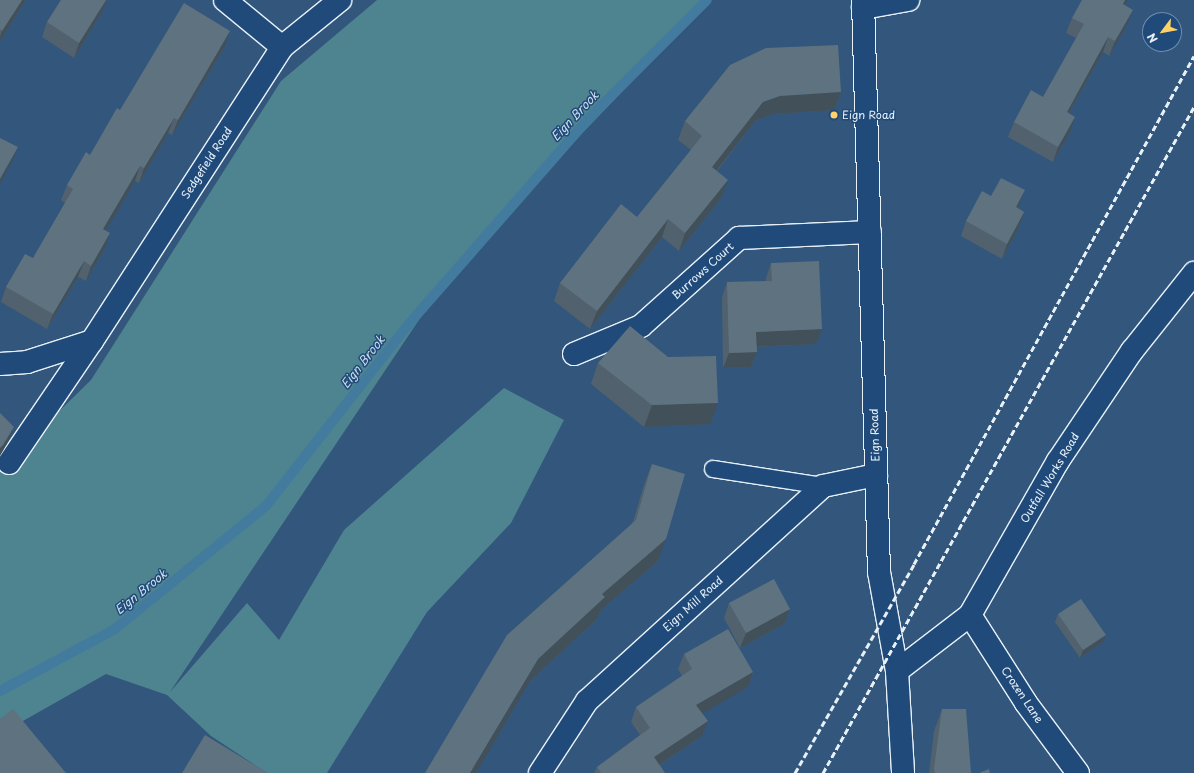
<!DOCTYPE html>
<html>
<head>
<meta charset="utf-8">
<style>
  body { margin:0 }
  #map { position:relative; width:1194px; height:773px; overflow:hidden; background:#32567c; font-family:"Playpen Sans",sans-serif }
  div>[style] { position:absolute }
  .green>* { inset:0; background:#4e8390 }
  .stream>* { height:10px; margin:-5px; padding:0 5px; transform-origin:5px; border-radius:5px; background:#437b9e }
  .roads { filter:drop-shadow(1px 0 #e8f1f8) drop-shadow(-1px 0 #e8f1f8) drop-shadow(0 1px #e8f1f8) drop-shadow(0 -1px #e8f1f8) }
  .lane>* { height:16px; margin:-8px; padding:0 8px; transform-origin:8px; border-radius:8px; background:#1f4a7a }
  .street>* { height:22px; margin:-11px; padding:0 11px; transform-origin:11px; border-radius:11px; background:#1f4a7a }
  .secondary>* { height:22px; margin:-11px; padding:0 11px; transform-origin:11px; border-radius:11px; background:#1f4a7a }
  .rail>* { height:3px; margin-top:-1.5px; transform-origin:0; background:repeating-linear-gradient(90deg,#e8f1f8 0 6px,transparent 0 9px) }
  .wall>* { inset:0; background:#51626e }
  .shaded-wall>* { inset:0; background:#42505a }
  .building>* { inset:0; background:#5e7280 }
  .dots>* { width:11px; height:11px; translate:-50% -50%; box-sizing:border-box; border:2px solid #1f4a7a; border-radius:50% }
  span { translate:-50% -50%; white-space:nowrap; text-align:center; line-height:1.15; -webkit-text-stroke:3px #1f4a7a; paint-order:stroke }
  .poi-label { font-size:11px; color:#e8f1f8 }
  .left { translate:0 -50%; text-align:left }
  .street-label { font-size:11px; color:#e8f1f8 }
  .water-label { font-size:12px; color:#cfdfea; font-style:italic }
  .north { position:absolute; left:1142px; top:12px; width:40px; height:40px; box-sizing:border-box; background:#1f4a7a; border:1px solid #6f8dac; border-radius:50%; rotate:238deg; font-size:11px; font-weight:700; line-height:16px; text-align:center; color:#e8f1f8 }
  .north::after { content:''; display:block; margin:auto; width:14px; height:18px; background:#ffd166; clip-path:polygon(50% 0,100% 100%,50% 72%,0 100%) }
</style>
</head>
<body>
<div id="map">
  <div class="green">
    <i style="clip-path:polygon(377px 0,710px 0,455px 266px,170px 692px,247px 603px,279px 640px,344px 530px,504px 388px,564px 420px,511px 523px,427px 612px,327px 773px,267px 773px,211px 736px,167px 695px,106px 674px,0 734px,0 469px,91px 380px,281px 81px)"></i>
  </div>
  <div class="stream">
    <i style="left:0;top:691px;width:131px;rotate:-28.3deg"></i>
    <i style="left:115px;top:629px;width:195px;rotate:-39.2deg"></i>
    <i style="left:266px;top:506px;width:229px;rotate:-51.9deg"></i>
    <i style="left:407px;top:326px;width:278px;rotate:-48.8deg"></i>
    <i style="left:590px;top:117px;width:165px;rotate:-45deg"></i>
  </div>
  <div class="roads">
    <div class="lane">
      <i style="left:713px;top:469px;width:111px;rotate:8.8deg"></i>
    </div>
    <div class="street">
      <i style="left:225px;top:0;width:74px;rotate:39.5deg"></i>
      <i style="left:863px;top:8px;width:46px;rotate:-10.1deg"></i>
      <i style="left:574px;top:354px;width:73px;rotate:-22.7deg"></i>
      <i style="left:641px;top:326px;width:132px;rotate:-41.9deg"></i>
      <i style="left:739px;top:238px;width:131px;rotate:-2.6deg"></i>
      <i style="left:0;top:364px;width:27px;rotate:-4deg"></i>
      <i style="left:27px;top:362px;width:68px;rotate:-17.9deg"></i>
      <i style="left:9px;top:463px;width:148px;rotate:-55.8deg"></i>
      <i style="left:92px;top:341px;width:350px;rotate:-57.1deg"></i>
      <i style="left:282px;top:47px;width:75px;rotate:-39deg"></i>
      <i style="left:970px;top:615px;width:104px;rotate:57.5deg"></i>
      <i style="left:1026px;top:703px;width:87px;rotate:53.4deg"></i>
      <i style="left:897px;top:671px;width:92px;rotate:-37.5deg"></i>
      <i style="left:970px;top:615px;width:177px;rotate:-60.3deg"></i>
      <i style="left:1058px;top:461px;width:133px;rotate:-56.1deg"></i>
      <i style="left:1132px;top:351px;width:100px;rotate:-51.5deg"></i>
      <i style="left:540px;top:773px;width:86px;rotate:-56.9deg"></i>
      <i style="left:587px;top:701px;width:319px;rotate:-42.3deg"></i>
      <i style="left:823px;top:486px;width:54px;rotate:-11.7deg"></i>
    </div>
    <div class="secondary">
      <i style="left:863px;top:0;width:572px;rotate:88.4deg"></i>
      <i style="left:879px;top:572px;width:101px;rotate:79.7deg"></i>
      <i style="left:897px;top:671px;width:102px;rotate:86.6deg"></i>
    </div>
  </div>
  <div class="rail">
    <i style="left:795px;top:773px;width:241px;rotate:-60.3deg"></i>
    <i style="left:914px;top:564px;width:580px;rotate:-61.14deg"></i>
    <i style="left:823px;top:773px;width:762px;rotate:-60.88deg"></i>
  </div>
  <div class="wall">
    <i style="clip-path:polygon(0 0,26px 0,0 41px)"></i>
    <i style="clip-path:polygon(61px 0,107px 0,102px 12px,74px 58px,42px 37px,47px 22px)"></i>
    <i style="clip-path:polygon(1125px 5px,1127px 25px,1109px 56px,1103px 52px,1069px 113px,1070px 132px,1053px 162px,1008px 137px,1014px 122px,1043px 97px,1076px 38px,1066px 33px,1072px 18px)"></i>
    <i style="clip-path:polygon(225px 46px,172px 135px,168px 133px,139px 183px,135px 181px,106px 230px,105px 248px,86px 281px,78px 277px,47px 329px,1px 302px,6px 287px,33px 258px,65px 203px,61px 200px,67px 185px,90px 155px,120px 110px)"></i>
    <i style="clip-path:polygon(841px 92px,834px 110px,773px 114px,756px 120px,717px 171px,721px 198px,679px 251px,662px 237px,590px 329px,554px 301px,560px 283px,637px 217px,691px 150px,678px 140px,685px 121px)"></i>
    <i style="clip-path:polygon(991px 196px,1019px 205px,1018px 208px,1024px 212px,1019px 227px,1002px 259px,961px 236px,966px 221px)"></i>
    <i style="clip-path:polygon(771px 263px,822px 329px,816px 344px,757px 347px,757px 352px,751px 367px,723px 368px,722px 297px,727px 282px,766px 281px,766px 278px)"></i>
    <i style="clip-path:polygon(598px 363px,710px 424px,644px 427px,591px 384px)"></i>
    <i style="clip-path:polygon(652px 464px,658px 561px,601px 610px,597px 619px,530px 681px,425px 773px,633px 522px,644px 485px)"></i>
    <i style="clip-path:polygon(729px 603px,790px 609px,784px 624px,740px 648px,724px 618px)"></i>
    <i style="clip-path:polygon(1058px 614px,1103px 642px,1080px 658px,1055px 622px)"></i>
    <i style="clip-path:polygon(684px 654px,753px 672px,748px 687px,702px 713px,702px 736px,660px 765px,665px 773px,594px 773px,597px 767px,640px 735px,631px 722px,636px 707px,682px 676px,678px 669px)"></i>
    <i style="clip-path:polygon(942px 709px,971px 773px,929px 773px,934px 731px)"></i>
  </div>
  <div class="shaded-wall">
    <i style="clip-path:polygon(22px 0,26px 0,0 41px,0 37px,2px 31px)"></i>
    <i style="clip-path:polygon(106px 0,107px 0,102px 12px,74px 58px,79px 43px)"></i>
    <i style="clip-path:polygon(1125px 0,1128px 0,1117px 19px,1123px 4px)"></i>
    <i style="clip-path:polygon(1133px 10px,1127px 25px,1109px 56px,1115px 41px)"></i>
    <i style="clip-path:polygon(230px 31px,225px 46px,172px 135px,178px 120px)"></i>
    <i style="clip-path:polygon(1108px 37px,1103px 52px,1061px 127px,1067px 112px)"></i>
    <i style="clip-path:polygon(841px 92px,834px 110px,773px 114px,756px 120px,705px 185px,712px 167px,763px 102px,780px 96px)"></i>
    <i style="clip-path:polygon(1075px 117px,1070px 132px,1053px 162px,1058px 147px)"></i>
    <i style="clip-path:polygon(174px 118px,168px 133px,139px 183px,144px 168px)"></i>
    <i style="clip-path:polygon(18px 147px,12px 162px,0 184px,0 179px)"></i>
    <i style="clip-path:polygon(140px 166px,135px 181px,98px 244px,103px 229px)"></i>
    <i style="clip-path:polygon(728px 180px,721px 198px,679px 251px,685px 233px)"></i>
    <i style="clip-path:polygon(1025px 190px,1019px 205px,1010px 222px,1016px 207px)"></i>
    <i style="clip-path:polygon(1024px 212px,1019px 227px,1002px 259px,1007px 244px)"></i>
    <i style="clip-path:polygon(668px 219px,662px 237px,590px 329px,597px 311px)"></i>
    <i style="clip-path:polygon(110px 233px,105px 248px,86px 281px,91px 266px)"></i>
    <i style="clip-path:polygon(84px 261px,78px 277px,47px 329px,53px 314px)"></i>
    <i style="clip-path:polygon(822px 329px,816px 344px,751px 347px,756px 332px)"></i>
    <i style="clip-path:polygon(757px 352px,751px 367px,723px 368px,729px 353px)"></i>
    <i style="clip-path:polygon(718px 403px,710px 424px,644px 427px,652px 405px)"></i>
    <i style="clip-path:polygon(14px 427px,8px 442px,0 456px,0 448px)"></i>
    <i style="clip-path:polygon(666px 539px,658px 561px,601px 610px,597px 619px,530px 681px,476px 773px,470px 773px,538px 659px,602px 594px)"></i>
    <i style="clip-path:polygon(790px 609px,784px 624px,740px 648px,746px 633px)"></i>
    <i style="clip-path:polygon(1106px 635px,1103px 642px,1080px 658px,1083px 650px)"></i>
    <i style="clip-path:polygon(753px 672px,748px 687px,691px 720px,696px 705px)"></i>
    <i style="clip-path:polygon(708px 721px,702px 736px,649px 772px,654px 757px)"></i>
  </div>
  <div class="building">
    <i style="clip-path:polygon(0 0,22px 0,2px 31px,0 29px)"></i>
    <i style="clip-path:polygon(61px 0,106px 0,79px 43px,47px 22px)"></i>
    <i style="clip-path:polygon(1082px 0,1125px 0,1123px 4px,1133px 10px,1115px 41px,1108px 37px,1067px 112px,1075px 117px,1058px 147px,1014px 122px,1031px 90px,1043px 97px,1084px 24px,1072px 18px)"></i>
    <i style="clip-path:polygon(184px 3px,230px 31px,178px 120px,174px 118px,144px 168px,140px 166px,103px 229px,110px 233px,91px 266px,84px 261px,53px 314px,6px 287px,25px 254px,33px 258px,73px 189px,67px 185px,86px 152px,90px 155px,117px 108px,120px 110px)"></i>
    <i style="clip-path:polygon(838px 45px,841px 92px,780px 96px,763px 102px,712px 167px,728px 180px,685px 233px,668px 219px,597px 311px,560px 283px,621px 204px,637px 217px,702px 136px,685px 121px,730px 65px,766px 48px)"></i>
    <i style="clip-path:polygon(0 138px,18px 147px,0 179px)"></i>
    <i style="clip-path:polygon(1001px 178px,1025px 190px,1016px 207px,1024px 212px,1007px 244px,966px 221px,982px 191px,991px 196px)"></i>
    <i style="clip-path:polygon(819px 261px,822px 329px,756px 332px,757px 352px,729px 353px,727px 282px,772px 281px,771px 263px)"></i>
    <i style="clip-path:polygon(630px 326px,668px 357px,716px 356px,718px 403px,652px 405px,598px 363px)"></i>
    <i style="clip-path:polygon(0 413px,14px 427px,3px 445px,0 448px)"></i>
    <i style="clip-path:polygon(652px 464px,685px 474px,666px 539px,602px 594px,605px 597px,538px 659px,470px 773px,425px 773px,507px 635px,636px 520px)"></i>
    <i style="clip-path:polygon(774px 579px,790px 609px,746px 633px,729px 603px)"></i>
    <i style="clip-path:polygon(1081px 599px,1106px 635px,1083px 650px,1058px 614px)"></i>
    <i style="clip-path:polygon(728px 629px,753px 672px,696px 705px,708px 721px,654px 757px,665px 773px,601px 773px,597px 767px,650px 728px,636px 707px,692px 669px,684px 654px)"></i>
    <i style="clip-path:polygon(13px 709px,66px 773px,0 773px,0 719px)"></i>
    <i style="clip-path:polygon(942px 709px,966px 709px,971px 773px,935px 773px,934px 768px)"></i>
    <i style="clip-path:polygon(205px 735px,268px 773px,182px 773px)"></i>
    <i style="clip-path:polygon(989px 769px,990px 773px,979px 773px)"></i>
  </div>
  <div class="dots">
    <i style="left:834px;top:115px;background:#ffd166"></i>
  </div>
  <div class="poi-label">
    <span class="left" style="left:842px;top:115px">Eign Road</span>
  </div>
  <div class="street-label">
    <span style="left:207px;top:163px;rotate:-57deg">Sedgefield Road</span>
    <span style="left:703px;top:271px;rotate:-42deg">Burrows Court</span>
    <span style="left:875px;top:435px;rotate:-92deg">Eign Road</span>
    <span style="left:1050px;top:478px;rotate:-59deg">Outfall Works Road</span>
    <span style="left:693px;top:604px;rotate:-42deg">Eign Mill Road</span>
    <span style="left:1022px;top:695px;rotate:56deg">Crozen Lane</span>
  </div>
  <div class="water-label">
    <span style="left:575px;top:116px;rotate:-47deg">Eign Brook</span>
    <span style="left:363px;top:362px;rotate:-52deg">Eign Brook</span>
    <span style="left:141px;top:592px;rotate:-39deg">Eign Brook</span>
  </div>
  <div class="north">N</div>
</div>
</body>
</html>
